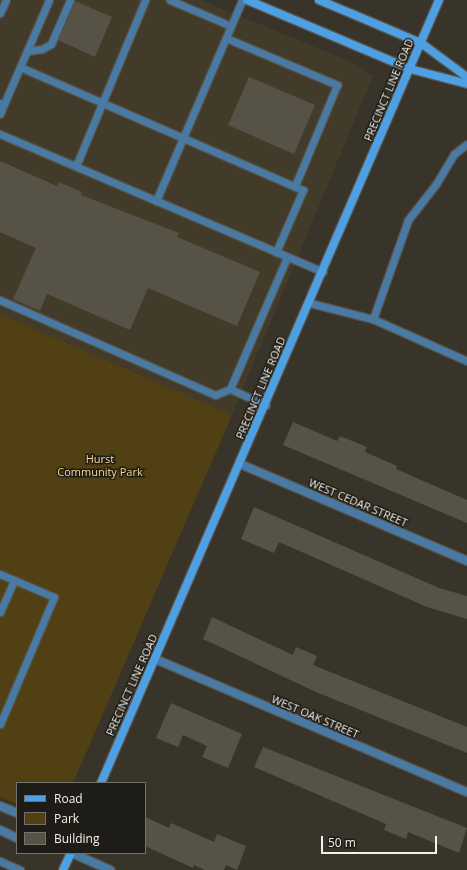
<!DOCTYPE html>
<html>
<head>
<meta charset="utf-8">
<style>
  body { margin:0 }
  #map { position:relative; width:467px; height:870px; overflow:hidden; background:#383429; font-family:"Open Sans",sans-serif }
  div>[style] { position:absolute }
  .built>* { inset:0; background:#423b2a }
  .green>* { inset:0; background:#514013 }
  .building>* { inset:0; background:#575246 }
  .roads { filter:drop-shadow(1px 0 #565248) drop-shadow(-1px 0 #565248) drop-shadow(0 1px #565248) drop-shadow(0 -1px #565248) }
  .service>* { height:7px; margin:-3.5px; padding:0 3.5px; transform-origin:3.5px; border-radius:3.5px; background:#497aa3 }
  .minor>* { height:8px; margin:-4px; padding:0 4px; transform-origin:4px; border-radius:4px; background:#497aa3 }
  .secondary>* { height:8px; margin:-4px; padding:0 4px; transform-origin:4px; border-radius:4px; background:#4ea0e2 }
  span { translate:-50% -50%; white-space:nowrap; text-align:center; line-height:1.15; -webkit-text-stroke:3px #1e1c17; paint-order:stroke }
  .street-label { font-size:11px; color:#f4f1ea }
  .park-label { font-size:11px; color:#f8da95 }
  .legend { position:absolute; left:16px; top:782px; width:130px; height:72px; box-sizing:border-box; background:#1e1c17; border:1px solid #74716b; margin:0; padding:5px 7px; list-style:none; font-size:12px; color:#f4f1ea }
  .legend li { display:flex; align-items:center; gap:8px; height:20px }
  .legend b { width:20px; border:1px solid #74716b }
  .scale { position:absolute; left:321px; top:836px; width:116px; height:18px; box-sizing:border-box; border:2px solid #f4f1ea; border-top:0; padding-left:5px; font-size:12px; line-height:14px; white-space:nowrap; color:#f4f1ea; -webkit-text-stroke:3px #1e1c17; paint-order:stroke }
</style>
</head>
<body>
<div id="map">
  <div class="built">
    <i style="clip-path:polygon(0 0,201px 0,349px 61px,373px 76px,232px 415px,0 314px)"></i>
  </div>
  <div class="green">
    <i style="clip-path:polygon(0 314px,232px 415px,73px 783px,17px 783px,17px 804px,0 797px)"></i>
  </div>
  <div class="building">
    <i style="clip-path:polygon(75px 1px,112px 17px,95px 57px,58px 40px)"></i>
    <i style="clip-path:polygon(249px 77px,315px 105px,294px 154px,228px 125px)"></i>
    <i style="clip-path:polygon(0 161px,57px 186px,59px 182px,82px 192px,81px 195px,179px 233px,177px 237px,260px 272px,237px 326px,148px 288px,130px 330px,47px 294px,40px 311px,13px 299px,36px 248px,0 232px)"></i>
    <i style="clip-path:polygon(293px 422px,337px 441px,340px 436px,367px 447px,365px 452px,397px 466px,396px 469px,467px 500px,467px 523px,283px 445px)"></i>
    <i style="clip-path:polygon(254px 507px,439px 588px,467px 596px,467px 619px,427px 607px,279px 542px,274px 553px,241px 539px)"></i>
    <i style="clip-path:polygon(212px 617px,293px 655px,296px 647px,317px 656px,313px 665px,467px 727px,467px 753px,316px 692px,203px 639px)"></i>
    <i style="clip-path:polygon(171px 703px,242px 734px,228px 768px,202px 757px,207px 746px,183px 735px,178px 747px,156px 738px)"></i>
    <i style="clip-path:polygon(263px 747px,467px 828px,459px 853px,408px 832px,406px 839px,384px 830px,386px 824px,254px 767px)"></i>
    <i style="clip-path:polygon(145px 817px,169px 828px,171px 823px,214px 842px,217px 834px,246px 846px,237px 870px,226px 865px,224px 870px,205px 870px,194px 865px,193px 868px,145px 846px)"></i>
  </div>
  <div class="roads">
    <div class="service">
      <i style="left:170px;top:0;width:66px;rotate:23.1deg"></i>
      <i style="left:0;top:13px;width:14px;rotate:-65deg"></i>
      <i style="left:226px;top:38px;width:121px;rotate:22.9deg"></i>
      <i style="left:337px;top:85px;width:109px;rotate:112.6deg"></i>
      <i style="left:27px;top:51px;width:15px;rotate:-8deg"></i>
      <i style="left:42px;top:49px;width:10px;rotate:-29deg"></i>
      <i style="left:51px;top:44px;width:48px;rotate:-66.6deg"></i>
      <i style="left:20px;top:67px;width:309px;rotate:23.5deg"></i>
      <i style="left:303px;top:190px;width:68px;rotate:113.5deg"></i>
      <i style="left:0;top:103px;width:4px;rotate:14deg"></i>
      <i style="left:4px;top:104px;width:113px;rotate:-66.6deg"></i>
      <i style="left:0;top:114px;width:11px;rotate:-68deg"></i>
      <i style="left:0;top:134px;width:351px;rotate:23.1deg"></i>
      <i style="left:76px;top:166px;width:180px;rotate:-67.4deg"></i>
      <i style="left:156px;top:201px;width:219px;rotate:-66.8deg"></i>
      <i style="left:0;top:300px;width:235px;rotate:23.8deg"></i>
      <i style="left:215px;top:395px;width:16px;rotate:-22deg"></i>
      <i style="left:310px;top:303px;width:65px;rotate:14.3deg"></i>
      <i style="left:373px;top:319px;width:103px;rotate:24.1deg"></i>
      <i style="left:373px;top:319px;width:105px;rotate:-70.5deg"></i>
      <i style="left:408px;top:220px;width:46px;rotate:-52.1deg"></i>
      <i style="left:436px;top:184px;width:35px;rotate:-59deg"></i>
      <i style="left:454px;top:154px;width:16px;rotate:-38deg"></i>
      <i style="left:266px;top:405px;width:39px;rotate:-156deg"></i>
      <i style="left:230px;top:389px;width:144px;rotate:-66.6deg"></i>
      <i style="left:0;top:574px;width:59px;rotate:23.1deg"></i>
      <i style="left:54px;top:597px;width:138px;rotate:113deg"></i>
      <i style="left:0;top:612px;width:35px;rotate:-66deg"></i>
      <i style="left:0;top:861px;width:22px;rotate:24deg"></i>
    </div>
    <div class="minor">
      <i style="left:240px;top:464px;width:247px;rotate:23.1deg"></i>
      <i style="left:155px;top:659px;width:339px;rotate:23.1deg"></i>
      <i style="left:0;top:806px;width:18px;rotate:22deg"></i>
      <i style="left:0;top:830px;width:19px;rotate:25deg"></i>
      <i style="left:72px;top:853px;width:42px;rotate:24.1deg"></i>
    </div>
    <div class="secondary">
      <i style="left:247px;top:0;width:177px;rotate:22.9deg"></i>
      <i style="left:410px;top:69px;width:59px;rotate:14.7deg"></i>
      <i style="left:319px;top:0;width:111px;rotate:22.9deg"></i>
      <i style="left:421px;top:43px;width:57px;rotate:36.5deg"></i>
      <i style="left:101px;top:783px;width:853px;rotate:-66.65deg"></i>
      <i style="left:63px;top:870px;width:19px;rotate:-65deg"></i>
    </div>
  </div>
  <div class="street-label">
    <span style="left:389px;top:90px;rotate:-67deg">PRECINCT LINE ROAD</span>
    <span style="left:261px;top:388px;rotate:-67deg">PRECINCT LINE ROAD</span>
    <span style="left:358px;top:503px;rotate:23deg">WEST CEDAR STREET</span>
    <span style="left:132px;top:685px;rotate:-66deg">PRECINCT LINE ROAD</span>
    <span style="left:315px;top:717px;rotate:23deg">WEST OAK STREET</span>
  </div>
  <div class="park-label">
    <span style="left:100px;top:466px">Hurst<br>Community Park</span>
  </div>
  <ul class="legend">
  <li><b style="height:5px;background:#4ea0e2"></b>Road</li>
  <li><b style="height:11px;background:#514013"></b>Park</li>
  <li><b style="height:11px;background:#575246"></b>Building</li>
  </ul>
  <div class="scale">50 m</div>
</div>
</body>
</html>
